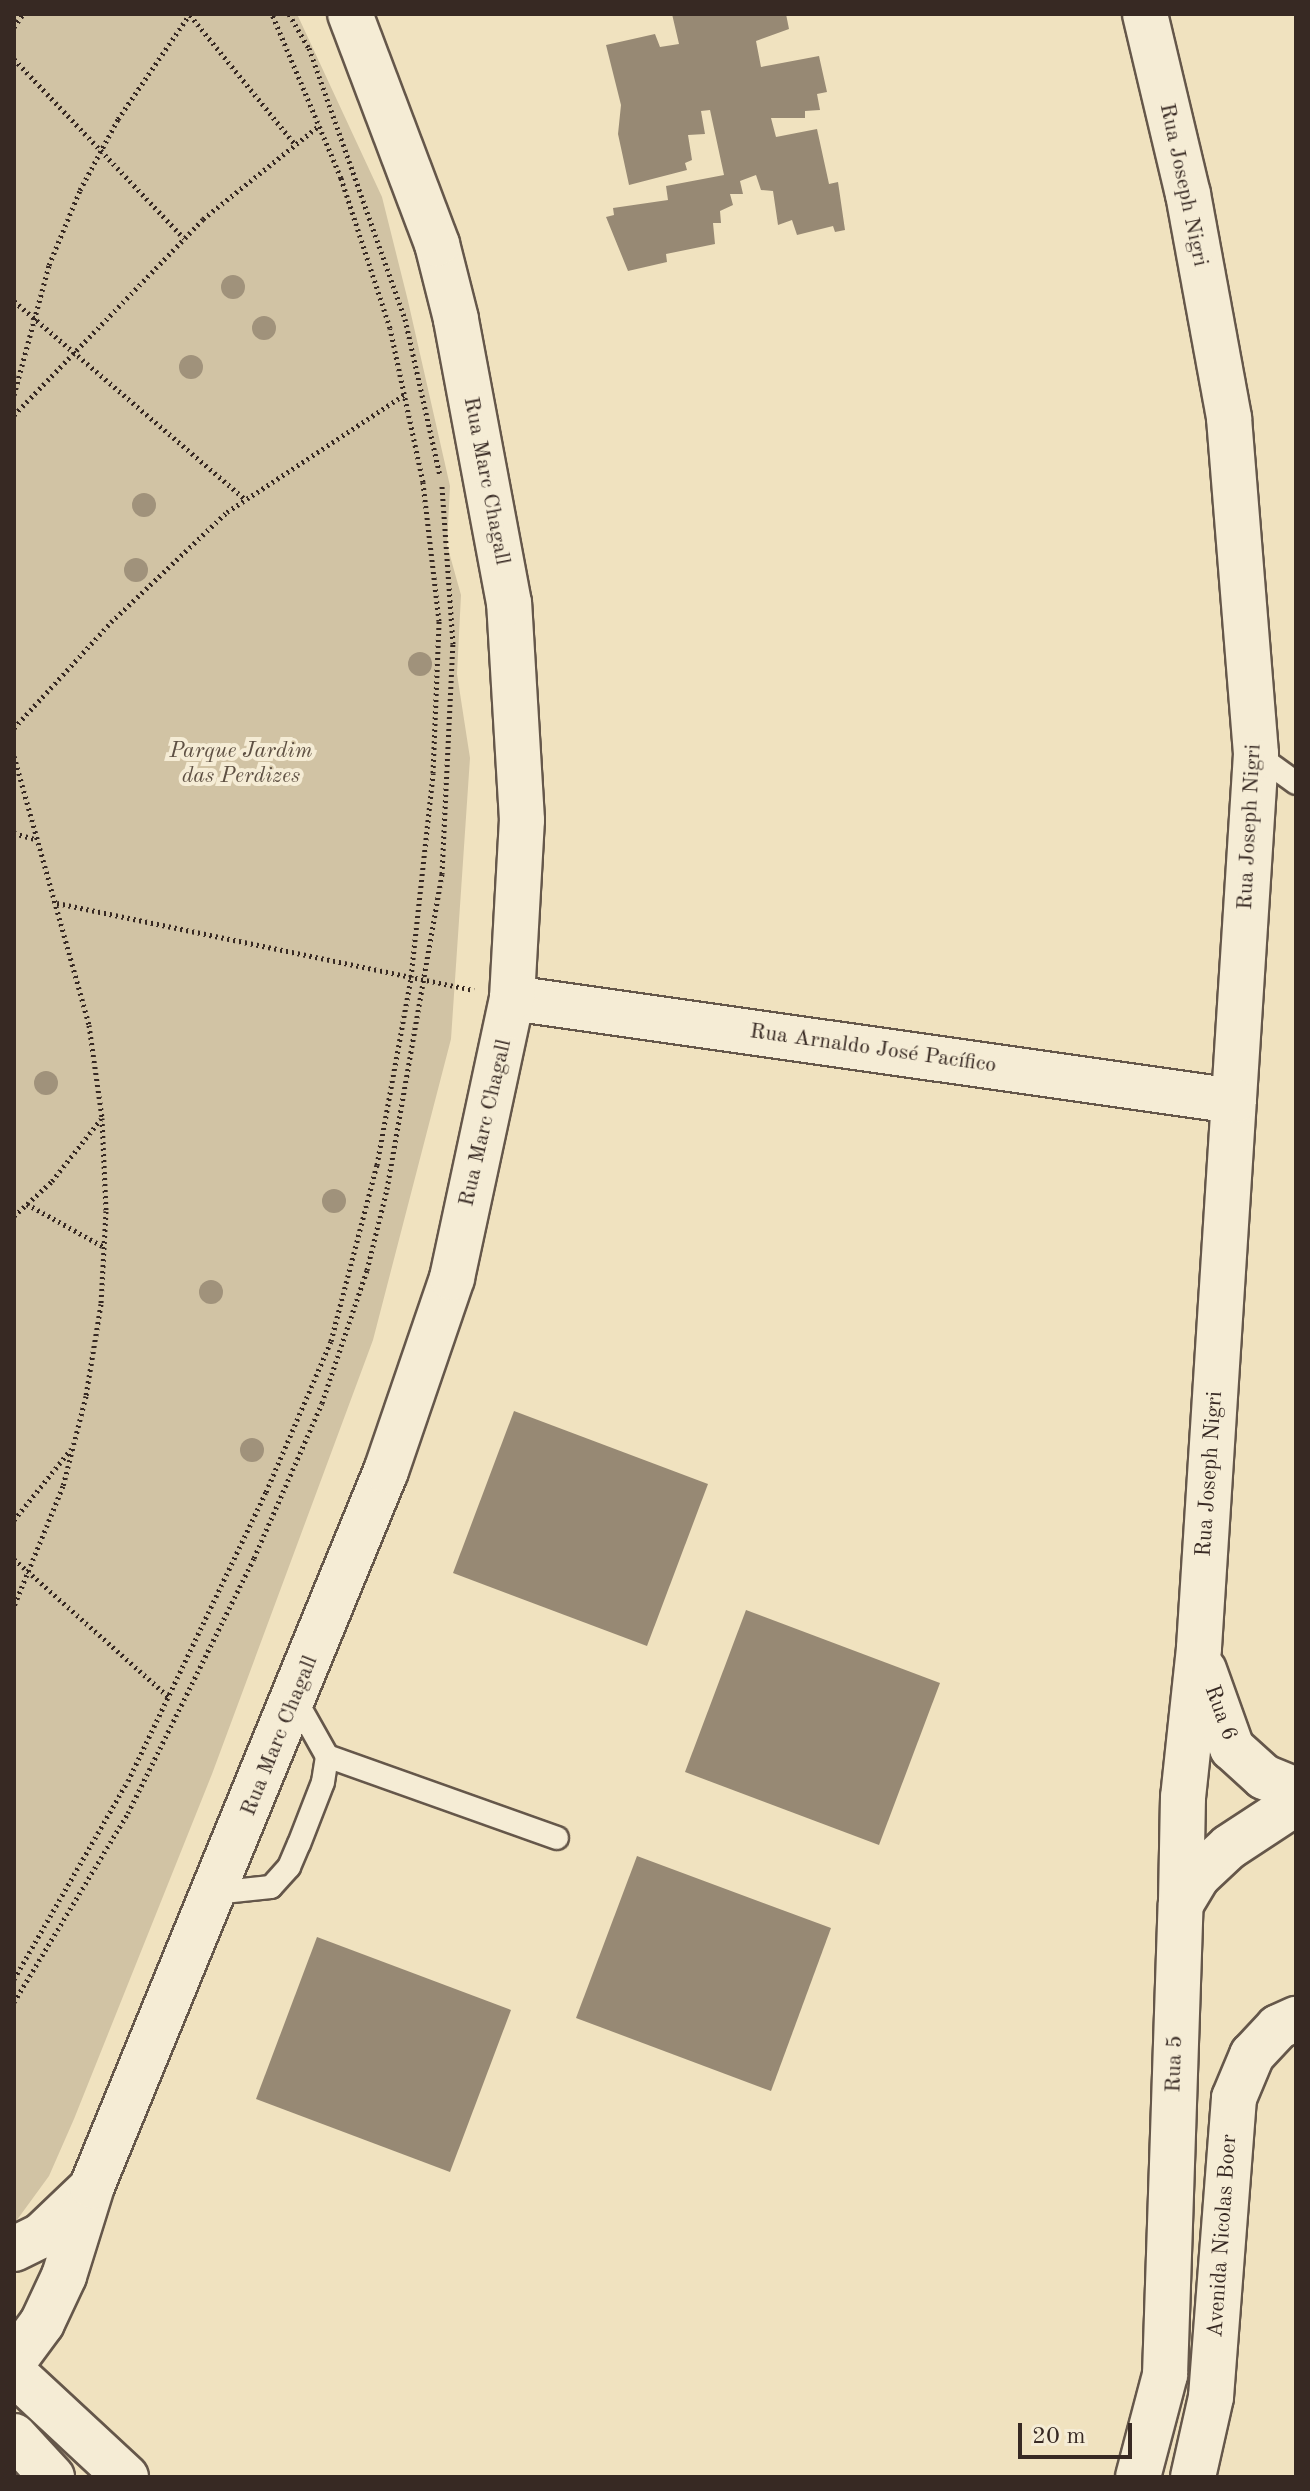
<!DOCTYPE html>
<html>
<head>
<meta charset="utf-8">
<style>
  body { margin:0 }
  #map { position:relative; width:1310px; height:2491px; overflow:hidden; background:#f0e2bf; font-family:"Old Standard TT",serif }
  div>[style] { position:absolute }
  .green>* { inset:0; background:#d1c3a4 }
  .building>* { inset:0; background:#978974 }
  .path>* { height:5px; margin-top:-2.5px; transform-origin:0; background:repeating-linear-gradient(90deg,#372923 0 2px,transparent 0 6px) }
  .roads { filter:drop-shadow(2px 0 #65574a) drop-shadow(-2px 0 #65574a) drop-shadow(0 2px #65574a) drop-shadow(0 -2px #65574a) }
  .lane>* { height:22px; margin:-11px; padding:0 11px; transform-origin:11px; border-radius:11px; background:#f5ecd5 }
  .street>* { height:44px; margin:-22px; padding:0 22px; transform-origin:22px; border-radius:22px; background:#f5ecd5 }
  .secondary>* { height:44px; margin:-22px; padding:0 22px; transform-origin:22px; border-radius:22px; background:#f5ecd5 }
  .trees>* { width:24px; height:24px; margin:-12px; border-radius:50%; background:#a0927b }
  span { translate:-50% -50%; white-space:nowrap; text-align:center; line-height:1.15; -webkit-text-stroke:8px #f5ecd5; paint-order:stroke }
  .street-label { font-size:22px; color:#372923 }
  .park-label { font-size:22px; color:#5e5043; font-style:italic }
  .frame { position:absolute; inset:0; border:16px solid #372923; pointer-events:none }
  .scale { position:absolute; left:1018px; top:2423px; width:114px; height:36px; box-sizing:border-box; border:4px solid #372923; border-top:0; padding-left:10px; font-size:24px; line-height:28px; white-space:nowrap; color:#372923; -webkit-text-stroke:6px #f5ecd5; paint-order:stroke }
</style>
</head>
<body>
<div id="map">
  <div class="green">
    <i style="clip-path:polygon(14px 14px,297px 14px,382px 197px,408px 301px,450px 486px,447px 545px,461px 595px,457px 674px,470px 758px,451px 1039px,373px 1340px,212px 1774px,74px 2119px,49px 2176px,14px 2224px)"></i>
  </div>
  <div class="building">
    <i style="clip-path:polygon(672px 14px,786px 14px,789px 29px,756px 41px,761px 67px,819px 56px,827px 92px,817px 94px,820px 110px,805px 111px,805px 118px,771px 118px,776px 137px,817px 129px,829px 184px,838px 182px,845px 230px,835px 232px,833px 226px,797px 235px,792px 220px,778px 225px,773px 191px,761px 190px,756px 175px,740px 181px,743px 194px,730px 194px,733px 205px,720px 211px,721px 223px,713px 223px,715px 244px,666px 254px,667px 262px,628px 271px,606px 217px,614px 215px,613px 208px,668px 200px,666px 186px,724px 175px,710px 110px,701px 111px,705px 134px,688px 135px,692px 160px,685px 163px,687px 170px,629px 185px,618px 134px,621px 105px,606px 45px,655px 34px,660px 47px,679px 44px)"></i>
    <i style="clip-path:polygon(514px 1411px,708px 1484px,647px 1646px,453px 1573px)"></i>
    <i style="clip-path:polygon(746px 1610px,940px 1683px,879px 1845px,685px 1772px)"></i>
    <i style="clip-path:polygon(637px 1856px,831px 1928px,771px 2091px,576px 2018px)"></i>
    <i style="clip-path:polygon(317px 1937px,511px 2010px,450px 2172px,256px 2099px)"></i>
  </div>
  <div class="path">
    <i style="left:289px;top:14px;width:39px;rotate:60deg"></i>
    <i style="left:309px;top:48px;width:288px;rotate:70.5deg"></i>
    <i style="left:405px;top:319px;width:160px;rotate:77.4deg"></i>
    <i style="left:190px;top:15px;width:166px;rotate:50.9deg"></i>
    <i style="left:14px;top:27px;width:16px;rotate:-55deg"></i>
    <i style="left:14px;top:59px;width:247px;rotate:46.5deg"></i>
    <i style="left:14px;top:301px;width:304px;rotate:40.6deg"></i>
    <i style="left:14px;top:395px;width:135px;rotate:-74.9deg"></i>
    <i style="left:49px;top:265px;width:81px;rotate:-67.5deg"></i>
    <i style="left:80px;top:190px;width:81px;rotate:-61.8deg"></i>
    <i style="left:118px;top:119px;width:127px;rotate:-55.6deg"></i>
    <i style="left:14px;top:415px;width:272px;rotate:-46deg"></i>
    <i style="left:203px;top:219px;width:150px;rotate:-38.8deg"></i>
    <i style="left:14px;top:728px;width:144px;rotate:-47.5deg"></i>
    <i style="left:111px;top:622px;width:160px;rotate:-43.5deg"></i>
    <i style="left:227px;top:512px;width:212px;rotate:-33.5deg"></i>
    <i style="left:14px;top:756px;width:279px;rotate:74.4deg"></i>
    <i style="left:89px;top:1025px;width:94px;rotate:82deg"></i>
    <i style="left:102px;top:1118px;width:93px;rotate:87.5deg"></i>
    <i style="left:106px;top:1211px;width:93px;rotate:93.1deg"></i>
    <i style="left:101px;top:1304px;width:93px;rotate:99.3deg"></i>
    <i style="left:86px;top:1396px;width:93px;rotate:104.3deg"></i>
    <i style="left:63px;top:1486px;width:130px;rotate:112.2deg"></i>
    <i style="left:14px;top:833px;width:22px;rotate:16deg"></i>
    <i style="left:57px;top:903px;width:426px;rotate:11.8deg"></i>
    <i style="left:27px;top:1204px;width:88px;rotate:29.2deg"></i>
    <i style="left:14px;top:1216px;width:52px;rotate:-42.6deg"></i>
    <i style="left:52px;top:1181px;width:79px;rotate:-51.7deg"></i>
    <i style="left:14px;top:1520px;width:91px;rotate:-51.2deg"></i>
    <i style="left:14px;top:1559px;width:208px;rotate:41.7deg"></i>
    <i style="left:14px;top:1979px;width:228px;rotate:-60.1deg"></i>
    <i style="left:128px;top:1781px;width:320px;rotate:-64.5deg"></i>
    <i style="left:266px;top:1492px;width:164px;rotate:-66.7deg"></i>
    <i style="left:331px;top:1341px;width:182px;rotate:-75.4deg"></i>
    <i style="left:377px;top:1165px;width:191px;rotate:-79.7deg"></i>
    <i style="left:411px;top:977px;width:205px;rotate:-83.8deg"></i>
    <i style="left:433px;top:773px;width:152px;rotate:-87.7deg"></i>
    <i style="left:439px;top:621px;width:140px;rotate:-96.6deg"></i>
    <i style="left:423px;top:482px;width:157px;rotate:-102.1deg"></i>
    <i style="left:390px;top:328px;width:158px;rotate:-108.1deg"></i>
    <i style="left:341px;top:178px;width:178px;rotate:-112.8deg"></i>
    <i style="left:14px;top:2002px;width:221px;rotate:-58.9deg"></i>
    <i style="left:128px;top:1813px;width:284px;rotate:-63.7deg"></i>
    <i style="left:254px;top:1558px;width:169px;rotate:-66.3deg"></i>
    <i style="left:322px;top:1403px;width:140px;rotate:-71.3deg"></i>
    <i style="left:367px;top:1270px;width:83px;rotate:-76.1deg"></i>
    <i style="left:387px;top:1189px;width:320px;rotate:-80.1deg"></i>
    <i style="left:442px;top:874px;width:230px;rotate:-87.3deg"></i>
    <i style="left:453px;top:644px;width:159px;rotate:-94deg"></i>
  </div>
  <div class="roads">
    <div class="lane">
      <i style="left:1256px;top:754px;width:49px;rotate:35.9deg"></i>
      <i style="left:327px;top:1756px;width:244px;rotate:19.6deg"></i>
      <i style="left:214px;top:1893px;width:57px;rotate:-6deg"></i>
      <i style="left:271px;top:1887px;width:27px;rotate:-48deg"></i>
      <i style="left:289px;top:1867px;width:25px;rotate:-67deg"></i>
      <i style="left:299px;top:1844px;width:66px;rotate:-68.8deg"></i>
      <i style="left:323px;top:1782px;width:26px;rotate:-81deg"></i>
      <i style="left:327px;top:1756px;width:65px;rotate:-119.3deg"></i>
    </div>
    <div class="street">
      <i style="left:1145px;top:14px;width:185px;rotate:76.6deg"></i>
      <i style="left:1188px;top:194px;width:228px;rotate:79.6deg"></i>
      <i style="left:1229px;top:418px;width:337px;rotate:85.4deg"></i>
      <i style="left:1256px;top:754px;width:896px;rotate:93.65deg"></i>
      <i style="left:1199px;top:1648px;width:150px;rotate:96.1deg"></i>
      <i style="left:1183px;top:1797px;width:107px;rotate:91.1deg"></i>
      <i style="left:512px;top:998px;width:729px;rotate:8.12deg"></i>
      <i style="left:1204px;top:1670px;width:83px;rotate:70.3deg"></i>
      <i style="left:1232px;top:1748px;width:43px;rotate:42.2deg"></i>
      <i style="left:1264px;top:1777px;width:35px;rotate:22deg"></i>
      <i style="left:14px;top:2249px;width:30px;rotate:-26deg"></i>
      <i style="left:41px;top:2236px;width:65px;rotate:-43.8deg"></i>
      <i style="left:14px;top:2361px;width:47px;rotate:-53.6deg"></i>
      <i style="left:42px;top:2323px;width:52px;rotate:-64.9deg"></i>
      <i style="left:64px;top:2276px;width:94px;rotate:-72.7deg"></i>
      <i style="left:92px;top:2186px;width:773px;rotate:-67.65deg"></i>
      <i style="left:386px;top:1471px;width:204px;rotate:-71.1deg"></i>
      <i style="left:452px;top:1278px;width:286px;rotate:-77.9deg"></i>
      <i style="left:512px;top:998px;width:178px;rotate:-86.8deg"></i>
      <i style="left:522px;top:820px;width:217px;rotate:-93.4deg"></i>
      <i style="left:509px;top:603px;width:289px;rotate:-100.6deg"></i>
      <i style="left:456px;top:319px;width:77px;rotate:-104.2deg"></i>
      <i style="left:437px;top:244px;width:246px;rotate:-110.7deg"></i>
      <i style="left:14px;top:2373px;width:153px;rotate:42.9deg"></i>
      <i style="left:14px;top:2436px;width:56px;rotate:47.2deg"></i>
    </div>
    <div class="secondary">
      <i style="left:1138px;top:2477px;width:106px;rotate:-75.2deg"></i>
      <i style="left:1165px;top:2375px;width:471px;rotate:-88.1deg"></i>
      <i style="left:1181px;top:1904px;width:33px;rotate:-59deg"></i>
      <i style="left:1198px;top:1876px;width:42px;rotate:-43.1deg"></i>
      <i style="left:1229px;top:1847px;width:80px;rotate:-33.3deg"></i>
      <i style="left:1193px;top:2477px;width:82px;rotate:-77.3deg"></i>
      <i style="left:1211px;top:2397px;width:300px;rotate:-85.6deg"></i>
      <i style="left:1234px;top:2098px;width:47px;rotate:-67.3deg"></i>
      <i style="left:1252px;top:2055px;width:38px;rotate:-47deg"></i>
      <i style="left:1278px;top:2027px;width:20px;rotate:-24deg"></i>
    </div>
  </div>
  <div class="trees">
    <i style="left:233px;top:287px"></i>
    <i style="left:264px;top:328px"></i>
    <i style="left:191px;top:367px"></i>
    <i style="left:144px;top:505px"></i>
    <i style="left:136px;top:570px"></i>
    <i style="left:420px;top:664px"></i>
    <i style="left:46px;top:1083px"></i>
    <i style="left:334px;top:1201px"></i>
    <i style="left:211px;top:1292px"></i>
    <i style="left:252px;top:1450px"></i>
  </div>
  <div class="street-label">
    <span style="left:1183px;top:185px;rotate:78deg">Rua Joseph Nigri</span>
    <span style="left:486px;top:481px;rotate:79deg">Rua Marc Chagall</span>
    <span style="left:1250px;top:827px;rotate:-87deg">Rua Joseph Nigri</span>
    <span style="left:873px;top:1049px;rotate:8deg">Rua Arnaldo José Pacífico</span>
    <span style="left:486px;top:1123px;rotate:-77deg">Rua Marc Chagall</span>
    <span style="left:1210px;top:1474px;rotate:-86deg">Rua Joseph Nigri</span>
    <span style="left:1220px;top:1713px;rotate:70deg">Rua 6</span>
    <span style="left:280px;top:1736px;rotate:-68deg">Rua Marc Chagall</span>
    <span style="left:1175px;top:2064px;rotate:-88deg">Rua 5</span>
    <span style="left:1223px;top:2236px;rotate:-86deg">Avenida Nicolas Boer</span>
  </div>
  <div class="park-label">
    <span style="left:241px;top:764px">Parque Jardim<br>das Perdizes</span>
  </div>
  <div class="frame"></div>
  <div class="scale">20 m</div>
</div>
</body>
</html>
